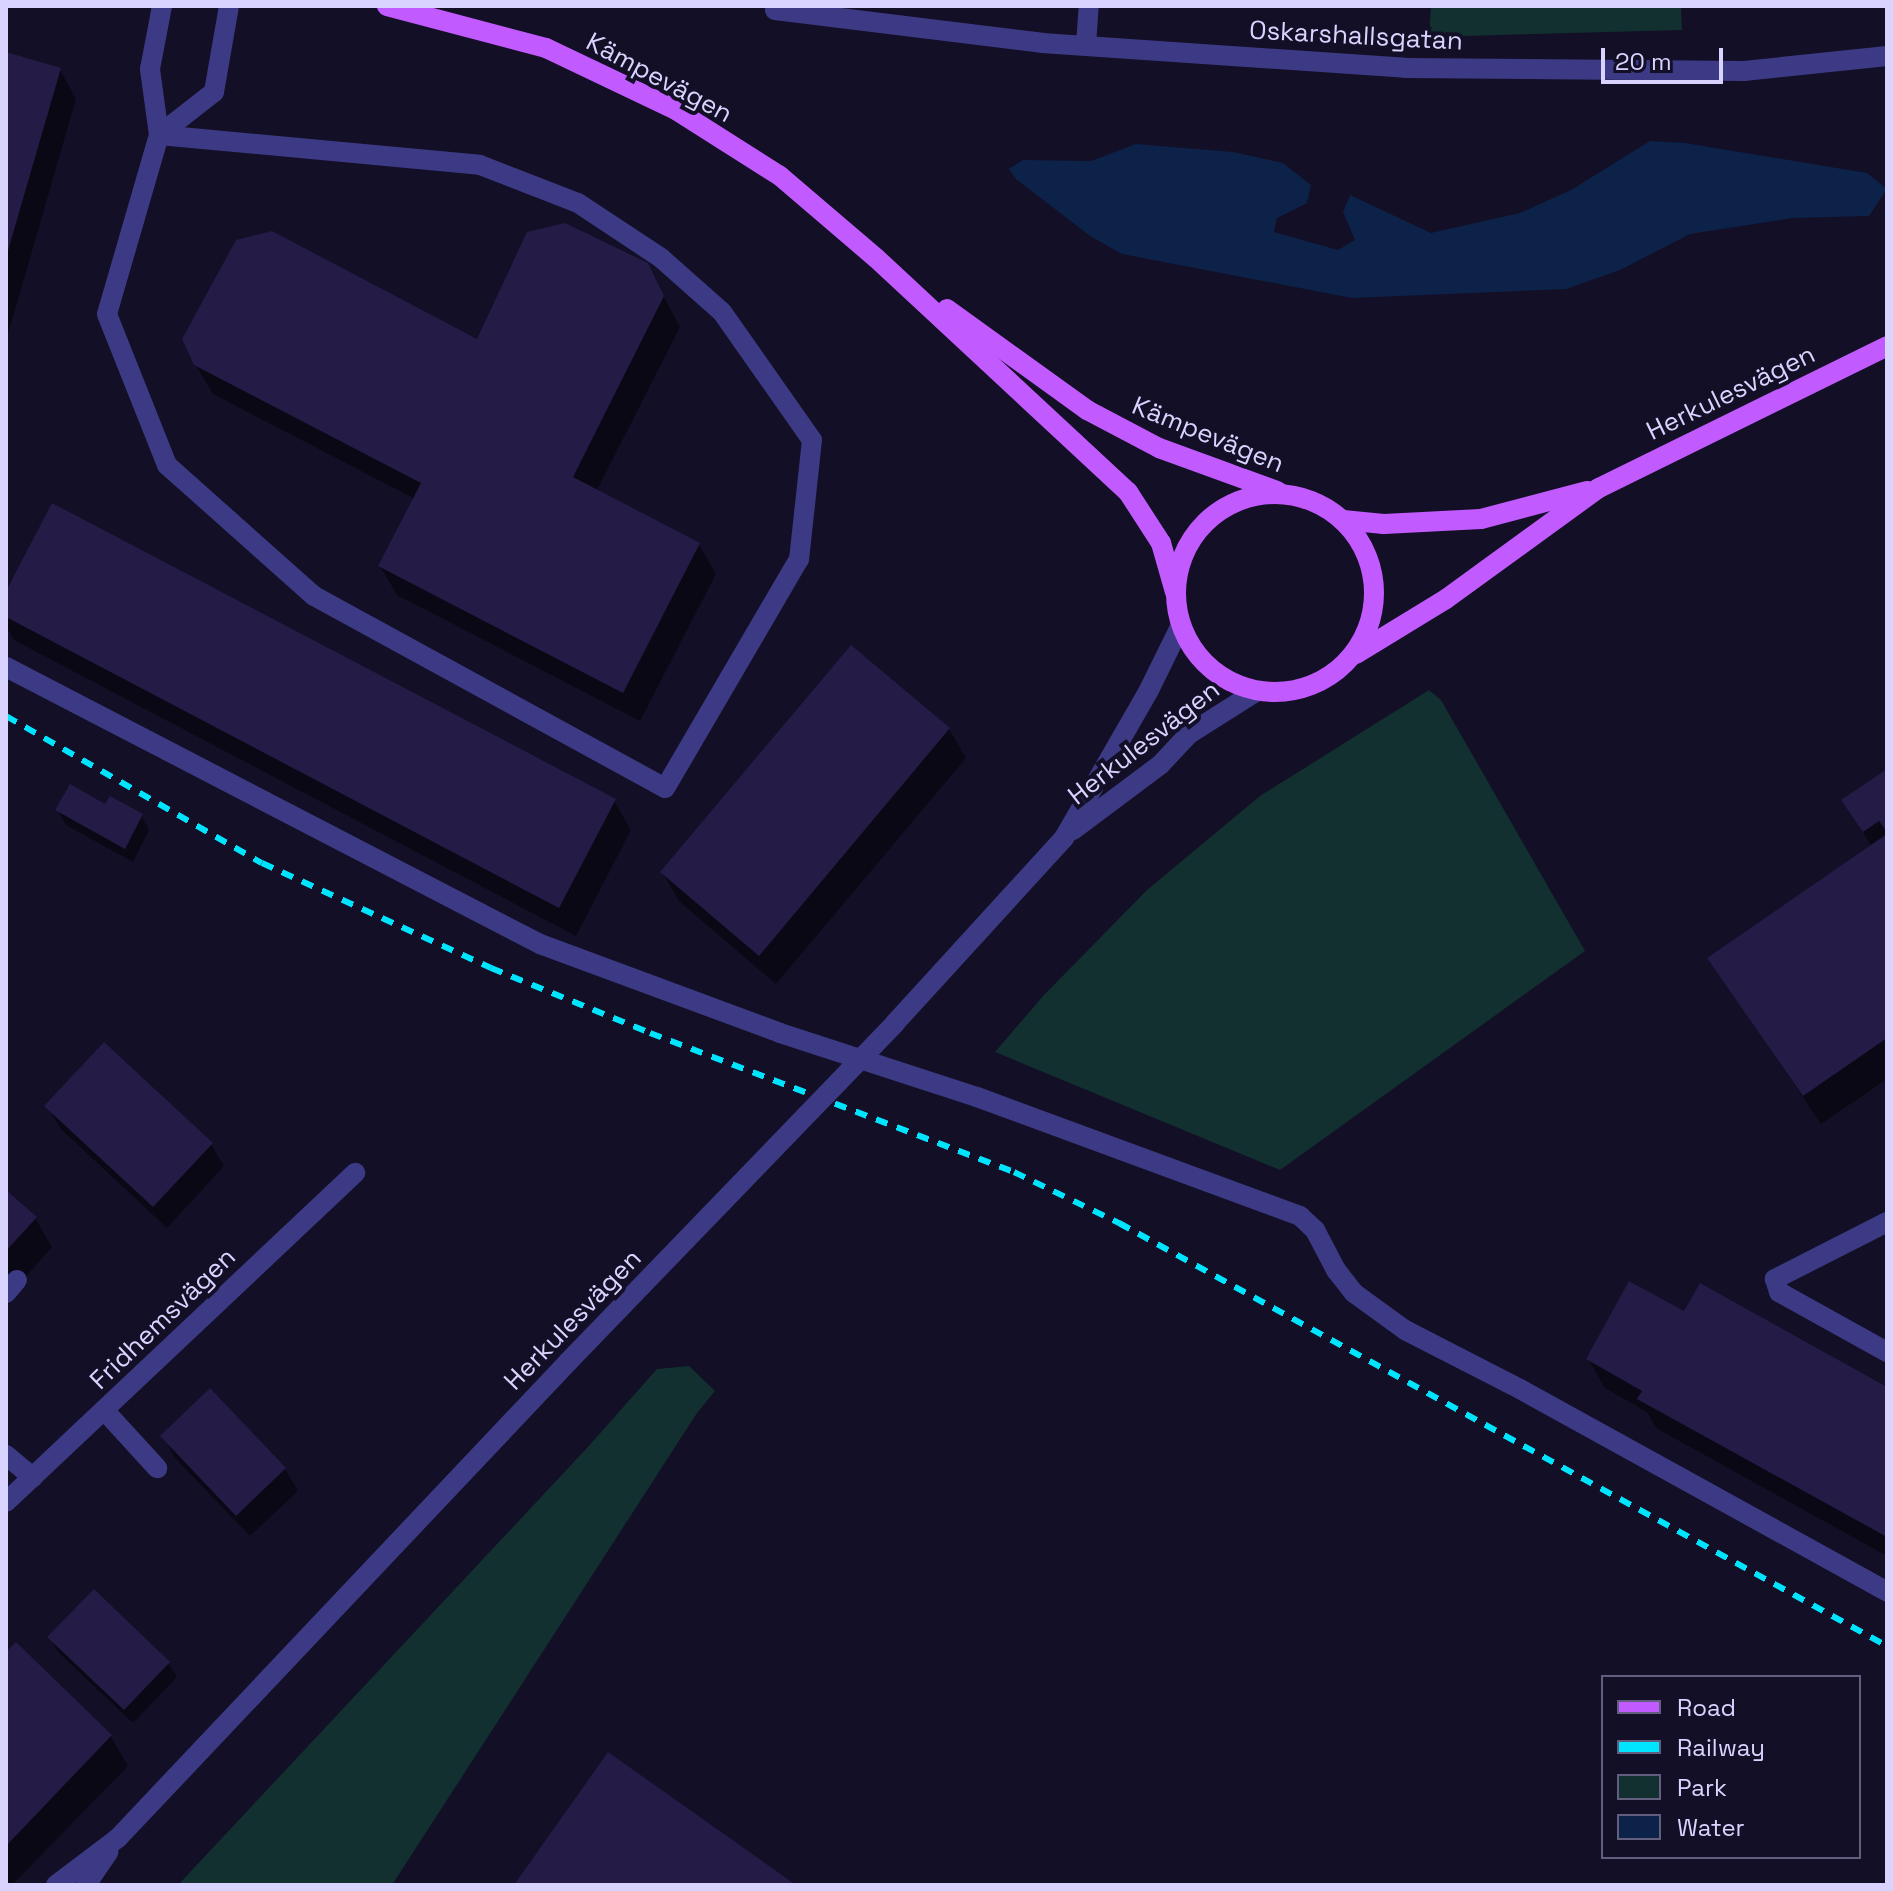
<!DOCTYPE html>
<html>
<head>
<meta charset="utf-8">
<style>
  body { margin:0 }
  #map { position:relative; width:1893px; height:1891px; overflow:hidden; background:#130f26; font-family:"Space Grotesk",sans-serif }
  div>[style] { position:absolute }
  .green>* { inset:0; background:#12302f }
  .water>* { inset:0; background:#0c2248 }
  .shadow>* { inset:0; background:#0007 }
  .building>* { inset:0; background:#241b47 }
  .minor>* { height:20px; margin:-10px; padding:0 10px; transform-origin:10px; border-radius:10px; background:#3d3a85 }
  .major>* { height:20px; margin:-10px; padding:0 10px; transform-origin:10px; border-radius:10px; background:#c25bff }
  .major>.ring { margin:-10px; padding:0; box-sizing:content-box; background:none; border:20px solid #c25bff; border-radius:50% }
  .rail>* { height:6px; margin-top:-3px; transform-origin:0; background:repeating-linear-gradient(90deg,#00e5ff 0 12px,transparent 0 22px) }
  .minor-bridge>* { height:20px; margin:-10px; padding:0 10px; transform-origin:10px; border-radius:10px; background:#3d3a85 }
  span { translate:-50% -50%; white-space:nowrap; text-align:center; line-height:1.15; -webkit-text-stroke:8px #130f26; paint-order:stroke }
  .street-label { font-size:26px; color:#d9d4ff }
  .frame { position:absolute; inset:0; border:8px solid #d9d4ff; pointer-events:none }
  .legend { position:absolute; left:1601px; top:1675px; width:260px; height:184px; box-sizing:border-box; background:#130f26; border:2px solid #625e7d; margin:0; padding:10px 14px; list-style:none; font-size:24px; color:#d9d4ff }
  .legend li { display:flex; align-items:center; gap:16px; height:40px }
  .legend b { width:40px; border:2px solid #625e7d }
  .scale { position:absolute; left:1601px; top:48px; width:122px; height:36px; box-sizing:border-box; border:4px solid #d9d4ff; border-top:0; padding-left:10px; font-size:24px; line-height:28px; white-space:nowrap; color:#d9d4ff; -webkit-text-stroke:6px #130f26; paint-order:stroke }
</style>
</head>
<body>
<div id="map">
  <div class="green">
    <i style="clip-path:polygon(1431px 6px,1681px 6px,1682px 30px,1429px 37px)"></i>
    <i style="clip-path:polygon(1429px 690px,1441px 700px,1585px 951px,1280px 1170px,995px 1052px,1044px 995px,1147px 890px,1260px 796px)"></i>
    <i style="clip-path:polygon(689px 1366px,715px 1391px,697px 1413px,392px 1885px,178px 1885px,587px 1448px,657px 1369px)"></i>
  </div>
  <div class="water">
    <i style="clip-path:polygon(1650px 141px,1685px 143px,1867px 173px,1887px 189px,1869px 216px,1793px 218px,1690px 234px,1620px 270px,1566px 289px,1352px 298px,1122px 254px,1090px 236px,1016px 179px,1009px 169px,1023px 160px,1091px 161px,1136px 144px,1233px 152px,1283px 163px,1311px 185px,1307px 203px,1277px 218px,1274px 232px,1338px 250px,1355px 240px,1343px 212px,1350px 195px,1431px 233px,1520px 213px,1571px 190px)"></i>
  </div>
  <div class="shadow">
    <i style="clip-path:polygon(6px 54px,60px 70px,76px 99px,6px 341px)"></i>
    <i style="clip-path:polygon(646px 264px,680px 327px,596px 492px,699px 545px,716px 574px,640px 721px,397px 595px,380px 566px,415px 499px,213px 394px,195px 364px,478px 342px)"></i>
    <i style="clip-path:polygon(6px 595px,614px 801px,631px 830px,576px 936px,14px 640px,6px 626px)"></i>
    <i style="clip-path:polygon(851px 647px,949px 729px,966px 758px,776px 984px,679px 901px,662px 872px)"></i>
    <i style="clip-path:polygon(1887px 771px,1887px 1079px,1821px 1124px,1710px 959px,1872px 847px,1844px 801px)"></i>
    <i style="clip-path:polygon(106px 806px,141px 816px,149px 830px,133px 862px,66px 825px,57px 810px)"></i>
    <i style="clip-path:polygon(47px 1106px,211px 1144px,224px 1166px,167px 1228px,60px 1128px)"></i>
    <i style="clip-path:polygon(6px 1192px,35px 1218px,52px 1247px,6px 1299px)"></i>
    <i style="clip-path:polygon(1685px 1314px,1887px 1389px,1887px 1556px,1656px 1428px,1647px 1412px,1605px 1388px,1588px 1359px)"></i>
    <i style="clip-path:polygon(163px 1436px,285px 1469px,298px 1491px,250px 1536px,175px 1458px)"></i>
    <i style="clip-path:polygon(50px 1637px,168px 1663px,177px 1677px,133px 1723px,58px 1652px)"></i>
    <i style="clip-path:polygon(16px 1645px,111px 1737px,128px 1766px,12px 1885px,6px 1885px,6px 1655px)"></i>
  </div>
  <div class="building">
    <i style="clip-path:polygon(6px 52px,61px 68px,7px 254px,6px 254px)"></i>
    <i style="clip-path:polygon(565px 223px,648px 263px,664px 296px,573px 477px,700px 543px,623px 693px,378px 566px,421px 483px,194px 365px,182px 339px,236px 240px,272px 231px,477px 339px,527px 232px)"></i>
    <i style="clip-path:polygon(52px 503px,616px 799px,559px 908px,6px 617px,6px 591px)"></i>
    <i style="clip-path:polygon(851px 645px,950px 728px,759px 956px,660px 872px)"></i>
    <i style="clip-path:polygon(1887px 769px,1887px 832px,1879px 821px,1863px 832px,1841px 800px)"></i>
    <i style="clip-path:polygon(70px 784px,105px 804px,110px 796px,143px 814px,125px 849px,55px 810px)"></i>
    <i style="clip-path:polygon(1887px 834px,1887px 1038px,1803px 1096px,1707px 958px)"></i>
    <i style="clip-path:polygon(104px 1042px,213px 1143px,153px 1207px,44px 1106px)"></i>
    <i style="clip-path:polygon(6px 1190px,37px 1217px,6px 1251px)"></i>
    <i style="clip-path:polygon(1629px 1281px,1684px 1311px,1700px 1283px,1887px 1387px,1887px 1537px,1637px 1399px,1642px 1391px,1586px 1359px)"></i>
    <i style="clip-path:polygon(210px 1388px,286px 1468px,236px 1516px,160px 1436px)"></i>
    <i style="clip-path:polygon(94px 1589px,170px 1662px,124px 1710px,47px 1637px)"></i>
    <i style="clip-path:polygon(16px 1642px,112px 1735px,6px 1846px,6px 1652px)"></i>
    <i style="clip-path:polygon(608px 1752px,796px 1885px,514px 1885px)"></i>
  </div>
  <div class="minor">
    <i style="left:775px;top:10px;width:269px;rotate:7deg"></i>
    <i style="left:1042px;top:43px;width:364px;rotate:3.9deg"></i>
    <i style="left:1405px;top:68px;width:339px;rotate:0.5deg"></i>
    <i style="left:1744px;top:71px;width:144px;rotate:-6deg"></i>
    <i style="left:1086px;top:45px;width:39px;rotate:-86deg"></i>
    <i style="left:159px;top:135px;width:322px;rotate:5.3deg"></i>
    <i style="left:480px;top:165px;width:105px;rotate:21.2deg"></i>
    <i style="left:578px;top:203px;width:100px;rotate:33.5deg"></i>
    <i style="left:661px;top:258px;width:81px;rotate:41.5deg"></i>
    <i style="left:722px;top:312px;width:156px;rotate:54.9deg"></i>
    <i style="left:812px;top:440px;width:120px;rotate:96.2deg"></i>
    <i style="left:799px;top:559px;width:265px;rotate:120.3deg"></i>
    <i style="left:665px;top:788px;width:400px;rotate:-151.3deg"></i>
    <i style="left:314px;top:596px;width:197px;rotate:-138.3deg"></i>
    <i style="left:167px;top:465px;width:162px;rotate:-111.7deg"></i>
    <i style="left:107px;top:314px;width:186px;rotate:-73.8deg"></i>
    <i style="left:159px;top:135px;width:67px;rotate:-97.8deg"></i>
    <i style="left:150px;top:69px;width:64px;rotate:-79.2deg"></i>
    <i style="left:159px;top:135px;width:70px;rotate:-38deg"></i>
    <i style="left:214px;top:92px;width:87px;rotate:-80.1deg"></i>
    <i style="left:6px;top:667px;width:602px;rotate:27.42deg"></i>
    <i style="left:540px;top:944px;width:256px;rotate:20.3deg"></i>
    <i style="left:780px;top:1033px;width:207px;rotate:18deg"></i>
    <i style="left:977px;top:1097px;width:344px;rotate:20.2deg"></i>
    <i style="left:1300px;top:1216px;width:21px;rotate:43deg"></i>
    <i style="left:1315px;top:1230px;width:45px;rotate:62.3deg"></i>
    <i style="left:1336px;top:1270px;width:29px;rotate:52deg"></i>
    <i style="left:1354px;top:1293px;width:63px;rotate:36deg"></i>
    <i style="left:1405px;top:1330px;width:129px;rotate:27.2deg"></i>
    <i style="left:1520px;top:1389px;width:419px;rotate:28.9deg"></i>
    <i style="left:1073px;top:830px;width:109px;rotate:-36.8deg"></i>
    <i style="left:1160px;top:765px;width:42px;rotate:-46.9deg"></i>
    <i style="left:1189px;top:734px;width:80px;rotate:-32.3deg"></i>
    <i style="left:895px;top:1023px;width:251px;rotate:-47.6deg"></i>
    <i style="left:1064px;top:838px;width:171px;rotate:-60.1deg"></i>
    <i style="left:1149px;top:690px;width:72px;rotate:-63.8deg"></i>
    <i style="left:1887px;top:1222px;width:126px;rotate:153deg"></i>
    <i style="left:1775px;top:1279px;width:14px;rotate:73deg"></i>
    <i style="left:1779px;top:1292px;width:124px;rotate:29.1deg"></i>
    <i style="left:6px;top:1293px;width:17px;rotate:-50deg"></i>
    <i style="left:104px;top:1410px;width:79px;rotate:47.6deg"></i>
    <i style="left:6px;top:1455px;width:35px;rotate:40deg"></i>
    <i style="left:6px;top:1502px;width:480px;rotate:-43.3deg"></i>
    <i style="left:56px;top:1885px;width:78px;rotate:-37.2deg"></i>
    <i style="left:118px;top:1838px;width:655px;rotate:-46.61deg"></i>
    <i style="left:86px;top:1885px;width:40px;rotate:-56deg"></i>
  </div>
  <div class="major">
    <i style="left:387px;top:6px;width:164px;rotate:14.8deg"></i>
    <i style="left:546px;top:48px;width:144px;rotate:25.5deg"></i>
    <i style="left:676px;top:110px;width:123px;rotate:32.4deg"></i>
    <i style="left:780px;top:176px;width:126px;rotate:40.5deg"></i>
    <i style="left:876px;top:258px;width:344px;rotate:42.9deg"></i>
    <i style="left:1128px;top:492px;width:61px;rotate:57.1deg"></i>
    <i style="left:1161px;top:543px;width:51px;rotate:74.1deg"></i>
    <i style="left:947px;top:309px;width:173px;rotate:35.8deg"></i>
    <i style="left:1087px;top:410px;width:81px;rotate:27.8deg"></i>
    <i style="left:1159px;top:448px;width:126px;rotate:20deg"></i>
    <i class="ring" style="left:1176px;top:494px;width:178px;height:178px"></i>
    <i style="left:1343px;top:520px;width:41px;rotate:5.6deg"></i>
    <i style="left:1384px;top:524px;width:97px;rotate:-3deg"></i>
    <i style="left:1481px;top:519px;width:110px;rotate:-14.8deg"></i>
    <i style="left:1356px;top:654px;width:105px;rotate:-31.4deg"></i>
    <i style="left:1446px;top:599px;width:189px;rotate:-36deg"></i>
    <i style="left:1599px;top:488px;width:321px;rotate:-26.2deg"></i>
  </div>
  <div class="rail">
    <i style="left:6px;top:716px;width:295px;rotate:29.9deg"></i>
    <i style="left:262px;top:863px;width:252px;rotate:24.6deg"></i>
    <i style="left:491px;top:968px;width:172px;rotate:22.2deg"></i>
    <i style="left:650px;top:1033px;width:390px;rotate:20.9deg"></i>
    <i style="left:1014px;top:1172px;width:117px;rotate:25.9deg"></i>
    <i style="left:1119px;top:1223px;width:877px;rotate:28.85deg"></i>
  </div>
  <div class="minor-bridge">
    <i style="left:568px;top:1362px;width:471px;rotate:-46deg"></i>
  </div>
  <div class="street-label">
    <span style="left:1356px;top:36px;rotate:3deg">Oskarshallsgatan</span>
    <span style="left:659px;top:78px;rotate:28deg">Kämpevägen</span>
    <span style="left:1731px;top:393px;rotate:-26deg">Herkulesvägen</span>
    <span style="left:1208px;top:435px;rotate:22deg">Kämpevägen</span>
    <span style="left:1144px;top:743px;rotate:-38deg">Herkulesvägen</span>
    <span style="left:163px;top:1319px;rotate:-44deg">Fridhemsvägen</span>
    <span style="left:573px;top:1320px;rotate:-46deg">Herkulesvägen</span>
  </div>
  <div class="frame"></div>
  <ul class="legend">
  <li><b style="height:10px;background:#c25bff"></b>Road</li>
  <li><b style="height:10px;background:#00e5ff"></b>Railway</li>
  <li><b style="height:22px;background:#12302f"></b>Park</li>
  <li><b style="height:22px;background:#0c2248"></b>Water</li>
  </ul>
  <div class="scale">20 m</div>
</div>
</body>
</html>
